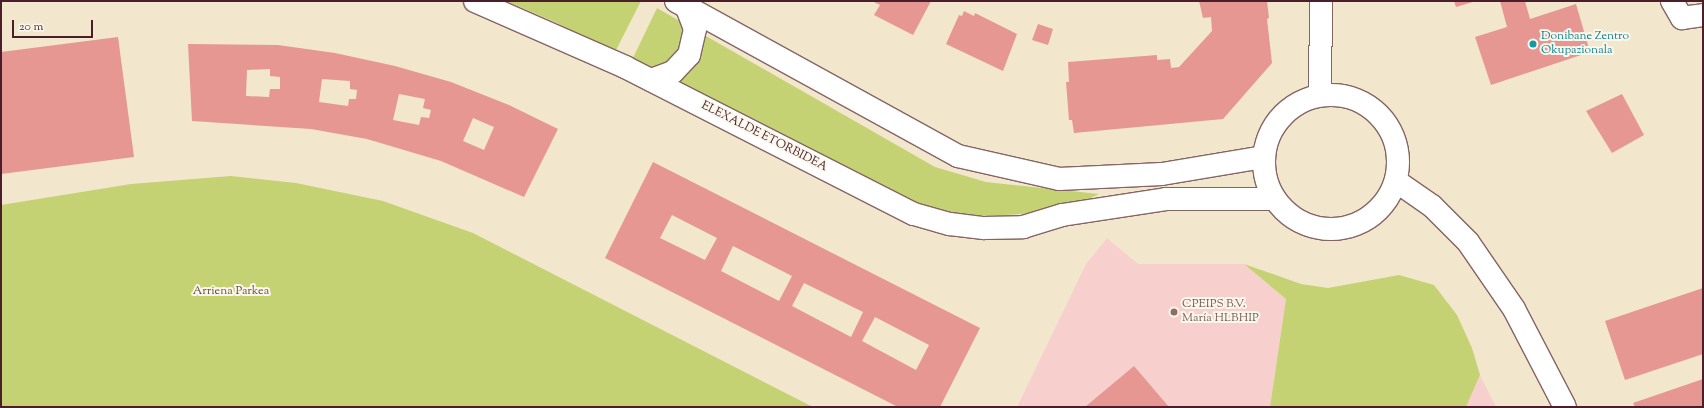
<!DOCTYPE html>
<html>
<head>
<meta charset="utf-8">
<style>
  body { margin:0 }
  #map { position:relative; width:1704px; height:408px; overflow:hidden; background:#f2e7cd; font-family:"Sorts Mill Goudy",serif }
  div>[style] { position:absolute }
  .built>* { inset:0; background:#f7d0ce }
  .green>* { inset:0; background:#c5d273 }
  .building>* { inset:0; background:#e69792 }
  .roads { filter:drop-shadow(1px 0 #856564) drop-shadow(-1px 0 #856564) drop-shadow(0 1px #856564) drop-shadow(0 -1px #856564) }
  .minor>* { height:22px; margin:-11px; padding:0 11px; transform-origin:11px; border-radius:11px; background:#fff }
  .minor>.ring { margin:-11px; padding:0; box-sizing:content-box; background:none; border:22px solid #fff; border-radius:50% }
  .dots>* { width:11px; height:11px; translate:-50% -50%; box-sizing:border-box; border:2px solid #fbf7ec; border-radius:50% }
  span { translate:-50% -50%; white-space:nowrap; text-align:center; line-height:1.15; -webkit-text-stroke:4px #fbf7ec; paint-order:stroke }
  .culture-label { font-size:12px; color:#0d838f }
  .left { translate:0 -50%; text-align:left }
  .street-label { font-size:12px; color:#4a1f2b }
  .park-label { font-size:12px; color:#694c3d }
  .education-label { font-size:12px; color:#785e54 }
  .frame { position:absolute; inset:0; border:2px solid #4a1f2b; pointer-events:none }
  .scale { position:absolute; left:12px; top:20px; width:81px; height:18px; box-sizing:border-box; border:2px solid #4a1f2b; border-top:0; padding-left:5px; font-size:12px; line-height:14px; white-space:nowrap; color:#4a1f2b; -webkit-text-stroke:3px #fbf7ec; paint-order:stroke }
</style>
</head>
<body>
<div id="map">
  <div class="built">
    <i style="clip-path:polygon(1107px 238px,1138px 264px,1244px 264px,1286px 299px,1270px 407px,1017px 407px,1086px 264px)"></i>
    <i style="clip-path:polygon(1480px 375px,1496px 407px,1466px 407px)"></i>
  </div>
  <div class="green">
    <i style="clip-path:polygon(506px 1px,641px 1px,614px 54px,557px 23px)"></i>
    <i style="clip-path:polygon(657px 8px,935px 167px,986px 182px,1099px 194px,1069px 208px,1036px 213px,988px 216px,948px 213px,900px 201px,632px 60px)"></i>
    <i style="clip-path:polygon(231px 176px,296px 183px,383px 201px,473px 233px,813px 407px,1px 407px,1px 205px,131px 184px)"></i>
    <i style="clip-path:polygon(1244px 264px,1301px 284px,1328px 288px,1399px 275px,1434px 285px,1457px 315px,1472px 348px,1480px 375px,1466px 407px,1270px 407px,1286px 299px)"></i>
  </div>
  <div class="building">
    <i style="clip-path:polygon(872px 1px,931px 1px,913px 35px,874px 15px,880px 5px)"></i>
    <i style="clip-path:polygon(1199px 1px,1267px 1px,1269px 18px,1267px 19px,1272px 63px,1223px 119px,1074px 133px,1072px 120px,1069px 120px,1066px 82px,1069px 82px,1068px 62px,1157px 55px,1157px 60px,1170px 59px,1171px 68px,1179px 67px,1212px 31px,1211px 17px,1203px 18px)"></i>
    <i style="clip-path:polygon(1454px 1px,1476px 1px,1456px 7px)"></i>
    <i style="clip-path:polygon(1500px 1px,1525px 1px,1530px 19px,1576px 4px,1590px 52px,1491px 85px,1475px 37px,1507px 27px)"></i>
    <i style="clip-path:polygon(964px 11px,974px 16px,975px 13px,1017px 34px,1003px 71px,946px 44px,959px 15px,962px 16px)"></i>
    <i style="clip-path:polygon(1038px 24px,1053px 29px,1048px 45px,1032px 40px)"></i>
    <i style="clip-path:polygon(118px 37px,134px 157px,1px 174px,1px 52px)"></i>
    <i style="clip-path:polygon(evenodd,188px 44px,278px 45px,335px 53px,395px 66px,451px 82px,509px 105px,558px 129px,524px 197px,441px 161px,367px 139px,311px 129px,192px 121px,188px 44px,270px 69px,270px 76px,280px 77px,280px 89px,270px 89px,269px 97px,246px 96px,247px 70px,270px 69px,188px 44px,322px 79px,350px 81px,350px 89px,357px 90px,356px 99px,349px 99px,348px 106px,319px 102px,322px 79px,188px 44px,399px 94px,425px 99px,423px 108px,431px 110px,429px 118px,421px 117px,419px 125px,393px 120px,399px 94px,188px 44px,473px 118px,494px 127px,484px 150px,463px 141px,473px 118px)"></i>
    <i style="clip-path:polygon(1622px 94px,1644px 135px,1612px 153px,1586px 111px)"></i>
    <i style="clip-path:polygon(evenodd,653px 162px,980px 328px,940px 407px,898px 407px,605px 258px,653px 162px,672px 215px,717px 238px,705px 260px,660px 238px,672px 215px,653px 162px,733px 246px,792px 276px,779px 301px,721px 271px,733px 246px,653px 162px,804px 283px,863px 312px,851px 337px,792px 306px,804px 283px,653px 162px,875px 317px,929px 345px,916px 370px,862px 341px,875px 317px)"></i>
    <i style="clip-path:polygon(1703px 288px,1703px 354px,1625px 380px,1605px 321px)"></i>
    <i style="clip-path:polygon(1134px 366px,1169px 407px,1085px 407px)"></i>
    <i style="clip-path:polygon(1703px 379px,1703px 407px,1635px 407px,1633px 403px)"></i>
  </div>
  <div class="roads">
    <div class="minor">
      <i style="left:475px;top:1px;width:164px;rotate:23.7deg"></i>
      <i style="left:625px;top:67px;width:324px;rotate:27deg"></i>
      <i style="left:914px;top:214px;width:37px;rotate:16deg"></i>
      <i style="left:950px;top:224px;width:34px;rotate:7deg"></i>
      <i style="left:984px;top:228px;width:39px;rotate:-1deg"></i>
      <i style="left:1023px;top:227px;width:41px;rotate:-17.1deg"></i>
      <i style="left:1062px;top:215px;width:105px;rotate:-8.7deg"></i>
      <i style="left:1166px;top:199px;width:109px"></i>
      <i style="left:676px;top:1px;width:322px;rotate:28.8deg"></i>
      <i style="left:958px;top:156px;width:104px;rotate:12.8deg"></i>
      <i style="left:1059px;top:179px;width:103px;rotate:-2.8deg"></i>
      <i style="left:1162px;top:174px;width:103px;rotate:-9.5deg"></i>
      <i style="left:1672px;top:1px;width:20px;rotate:60deg"></i>
      <i style="left:1682px;top:18px;width:21px;rotate:-8deg"></i>
      <i style="left:651px;top:80px;width:23px;rotate:-20deg"></i>
      <i style="left:673px;top:72px;width:23px;rotate:-47deg"></i>
      <i style="left:689px;top:55px;width:27px;rotate:-77deg"></i>
      <i style="left:695px;top:29px;width:25px;rotate:-111deg"></i>
      <i class="ring" style="left:1264px;top:95px;width:112px;height:112px"></i>
      <i style="left:1320px;top:95px;width:94px;rotate:-89.4deg"></i>
      <i style="left:1396px;top:181px;width:44px;rotate:34.8deg"></i>
      <i style="left:1432px;top:206px;width:51px;rotate:45deg"></i>
      <i style="left:1468px;top:242px;width:81px;rotate:55.5deg"></i>
      <i style="left:1514px;top:309px;width:110px;rotate:62.5deg"></i>
    </div>
  </div>
  <div class="dots">
    <i style="left:1533px;top:44px;background:#0f9aa8"></i>
    <i style="left:1174px;top:312px;background:#8d6e63"></i>
  </div>
  <div class="culture-label">
    <span class="left" style="left:1541px;top:44px">Donibane Zentro<br>Okupazionala</span>
  </div>
  <div class="street-label">
    <span style="left:764px;top:137px;rotate:27deg">ELEXALDE ETORBIDEA</span>
  </div>
  <div class="park-label">
    <span style="left:231px;top:292px">Arriena Parkea</span>
  </div>
  <div class="education-label">
    <span class="left" style="left:1182px;top:312px">CPEIPS B.V.<br>María HLBHIP</span>
  </div>
  <div class="frame"></div>
  <div class="scale">20 m</div>
</div>
</body>
</html>
